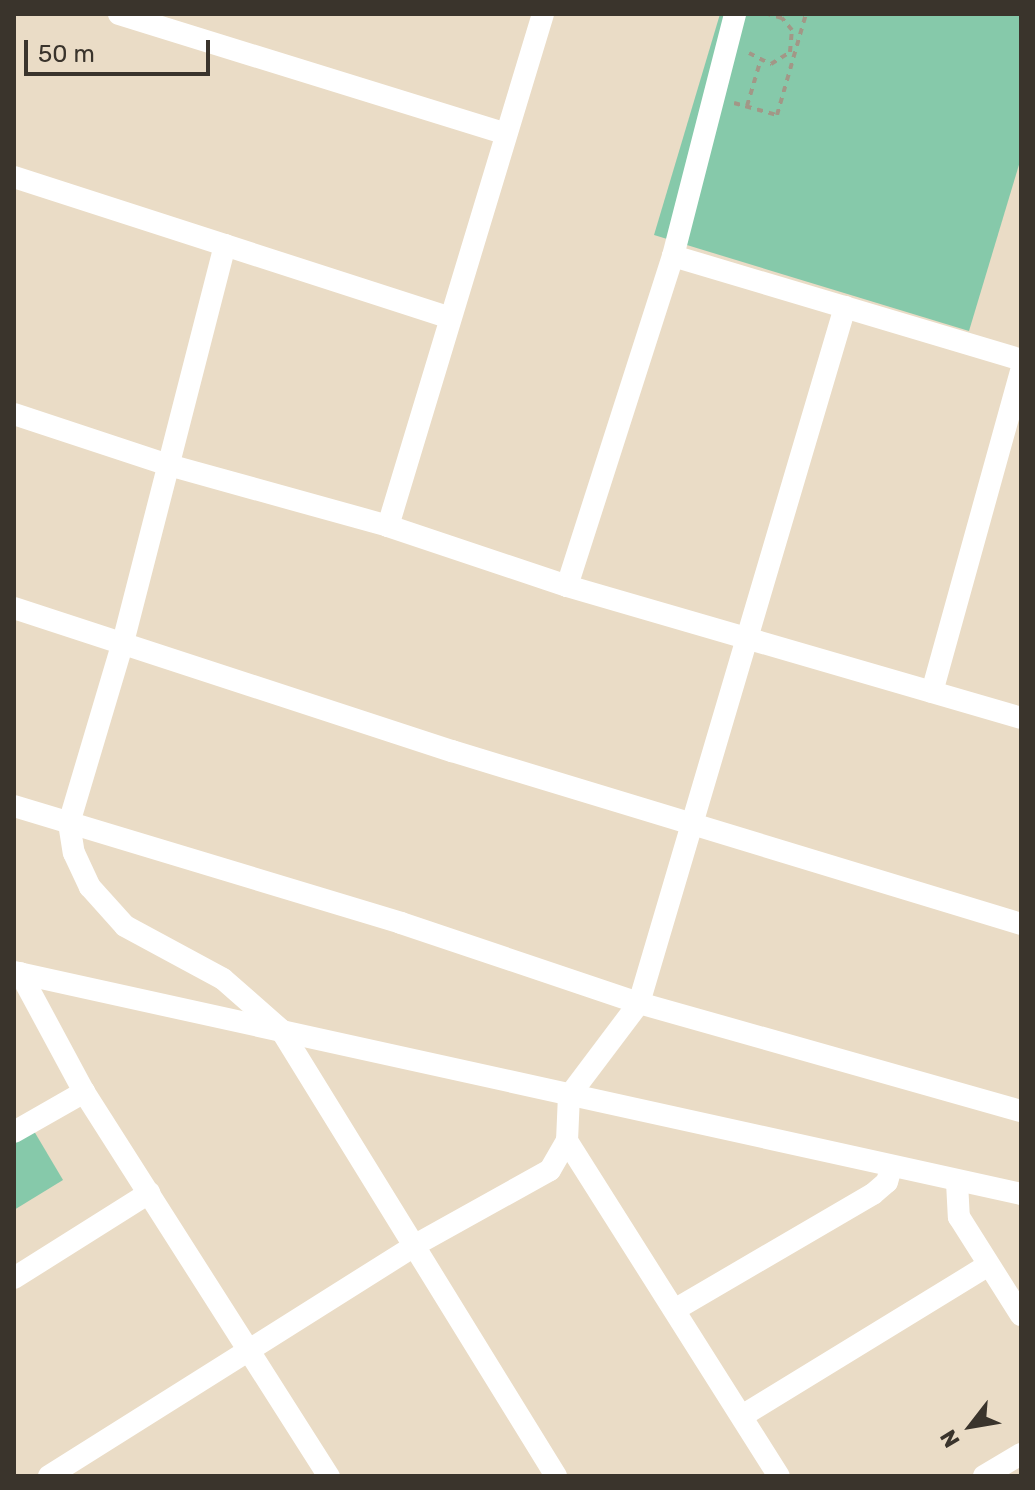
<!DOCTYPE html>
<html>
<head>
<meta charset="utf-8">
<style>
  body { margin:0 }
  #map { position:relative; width:1035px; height:1490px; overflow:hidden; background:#eadcc6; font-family:Rubik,sans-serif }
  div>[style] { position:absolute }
  .green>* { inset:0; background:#86c9aa }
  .path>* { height:4px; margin-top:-2px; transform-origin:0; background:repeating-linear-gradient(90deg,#a29787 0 6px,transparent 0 12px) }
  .minor>* { height:22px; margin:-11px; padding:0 11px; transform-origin:11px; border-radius:11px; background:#fff }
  span { translate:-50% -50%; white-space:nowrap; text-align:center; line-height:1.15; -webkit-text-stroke:7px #eadcc6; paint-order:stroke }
  .frame { position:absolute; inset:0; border:16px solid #3a342c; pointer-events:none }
  .north { position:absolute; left:931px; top:1386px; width:80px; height:80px; -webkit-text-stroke:6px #eadcc6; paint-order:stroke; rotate:239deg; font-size:22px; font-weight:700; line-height:32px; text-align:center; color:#3a342c }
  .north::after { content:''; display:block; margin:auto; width:28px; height:36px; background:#3a342c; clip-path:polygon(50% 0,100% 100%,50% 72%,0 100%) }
  .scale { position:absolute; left:24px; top:40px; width:186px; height:36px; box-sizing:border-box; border:4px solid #3a342c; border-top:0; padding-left:10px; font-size:24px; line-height:28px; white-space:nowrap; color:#3a342c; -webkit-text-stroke:6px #eadcc6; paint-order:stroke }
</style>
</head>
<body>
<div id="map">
  <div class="green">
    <i style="clip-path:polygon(720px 14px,1021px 14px,1021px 158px,969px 331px,654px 235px)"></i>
    <i style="clip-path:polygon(31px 1126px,63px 1180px,14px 1210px,14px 1136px)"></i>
  </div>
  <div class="path">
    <i style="left:749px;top:53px;width:25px;rotate:27deg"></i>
    <i style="left:771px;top:64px;width:22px;rotate:-32deg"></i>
    <i style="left:790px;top:52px;width:22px;rotate:-85deg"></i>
    <i style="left:792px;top:30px;width:16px;rotate:-130deg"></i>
    <i style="left:782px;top:18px;width:15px;rotate:-164deg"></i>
    <i style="left:734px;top:103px;width:45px;rotate:15.6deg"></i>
    <i style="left:777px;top:115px;width:105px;rotate:-74deg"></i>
    <i style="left:747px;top:106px;width:46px;rotate:-73.5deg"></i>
  </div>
  <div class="minor">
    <i style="left:119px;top:14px;width:405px;rotate:17.2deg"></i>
    <i style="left:14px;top:177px;width:458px;rotate:17.9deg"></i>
    <i style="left:225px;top:245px;width:410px;rotate:104.4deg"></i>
    <i style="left:123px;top:642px;width:189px;rotate:106.6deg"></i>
    <i style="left:69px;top:823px;width:30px;rotate:81deg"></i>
    <i style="left:74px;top:853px;width:38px;rotate:65deg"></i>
    <i style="left:90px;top:887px;width:52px;rotate:48.1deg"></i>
    <i style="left:125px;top:926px;width:111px;rotate:28.4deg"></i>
    <i style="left:223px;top:979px;width:77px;rotate:41.3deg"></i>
    <i style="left:281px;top:1030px;width:524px;rotate:58.34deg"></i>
    <i style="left:673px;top:256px;width:363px;rotate:16.6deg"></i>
    <i style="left:14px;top:414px;width:159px;rotate:18.3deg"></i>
    <i style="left:165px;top:464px;width:231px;rotate:15.5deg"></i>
    <i style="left:388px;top:526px;width:189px;rotate:18.5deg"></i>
    <i style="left:567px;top:586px;width:473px;rotate:16.2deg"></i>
    <i style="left:388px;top:526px;width:535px;rotate:-73.16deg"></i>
    <i style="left:567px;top:586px;width:347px;rotate:-72.2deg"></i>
    <i style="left:673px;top:256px;width:250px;rotate:-75.6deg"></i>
    <i style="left:14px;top:608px;width:461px;rotate:18.1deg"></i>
    <i style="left:452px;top:751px;width:595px;rotate:16.91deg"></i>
    <i style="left:932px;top:692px;width:333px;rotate:-74.5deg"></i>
    <i style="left:14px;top:806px;width:404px;rotate:16.8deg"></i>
    <i style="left:401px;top:923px;width:251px;rotate:18.6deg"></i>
    <i style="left:639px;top:1003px;width:397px;rotate:15.8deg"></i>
    <i style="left:14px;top:972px;width:1031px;rotate:12.43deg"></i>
    <i style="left:20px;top:973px;width:135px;rotate:61.7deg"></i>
    <i style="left:84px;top:1092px;width:456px;rotate:57.5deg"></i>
    <i style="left:14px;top:1132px;width:81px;rotate:-29.7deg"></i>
    <i style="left:567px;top:1141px;width:396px;rotate:57.7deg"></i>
    <i style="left:957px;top:1182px;width:35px;rotate:87deg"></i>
    <i style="left:959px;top:1217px;width:116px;rotate:57.7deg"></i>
    <i style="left:14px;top:1278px;width:160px;rotate:-32.2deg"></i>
    <i style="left:676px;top:1309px;width:228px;rotate:-30.3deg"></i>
    <i style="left:873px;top:1194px;width:18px;rotate:-41deg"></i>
    <i style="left:887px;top:1182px;width:15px;rotate:-74deg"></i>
    <i style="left:742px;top:1416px;width:289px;rotate:-31.5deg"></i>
    <i style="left:49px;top:1476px;width:435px;rotate:-32.2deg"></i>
    <i style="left:417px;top:1244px;width:152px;rotate:-29.1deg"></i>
    <i style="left:550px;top:1170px;width:34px;rotate:-60deg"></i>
    <i style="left:567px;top:1141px;width:45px;rotate:-87.5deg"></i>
    <i style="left:569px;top:1096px;width:116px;rotate:-53deg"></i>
    <i style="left:639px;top:1003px;width:726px;rotate:-73.51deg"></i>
    <i style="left:984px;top:1476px;width:43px;rotate:-30.7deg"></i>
  </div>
  <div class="frame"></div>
  <div class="north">N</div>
  <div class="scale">50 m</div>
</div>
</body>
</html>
